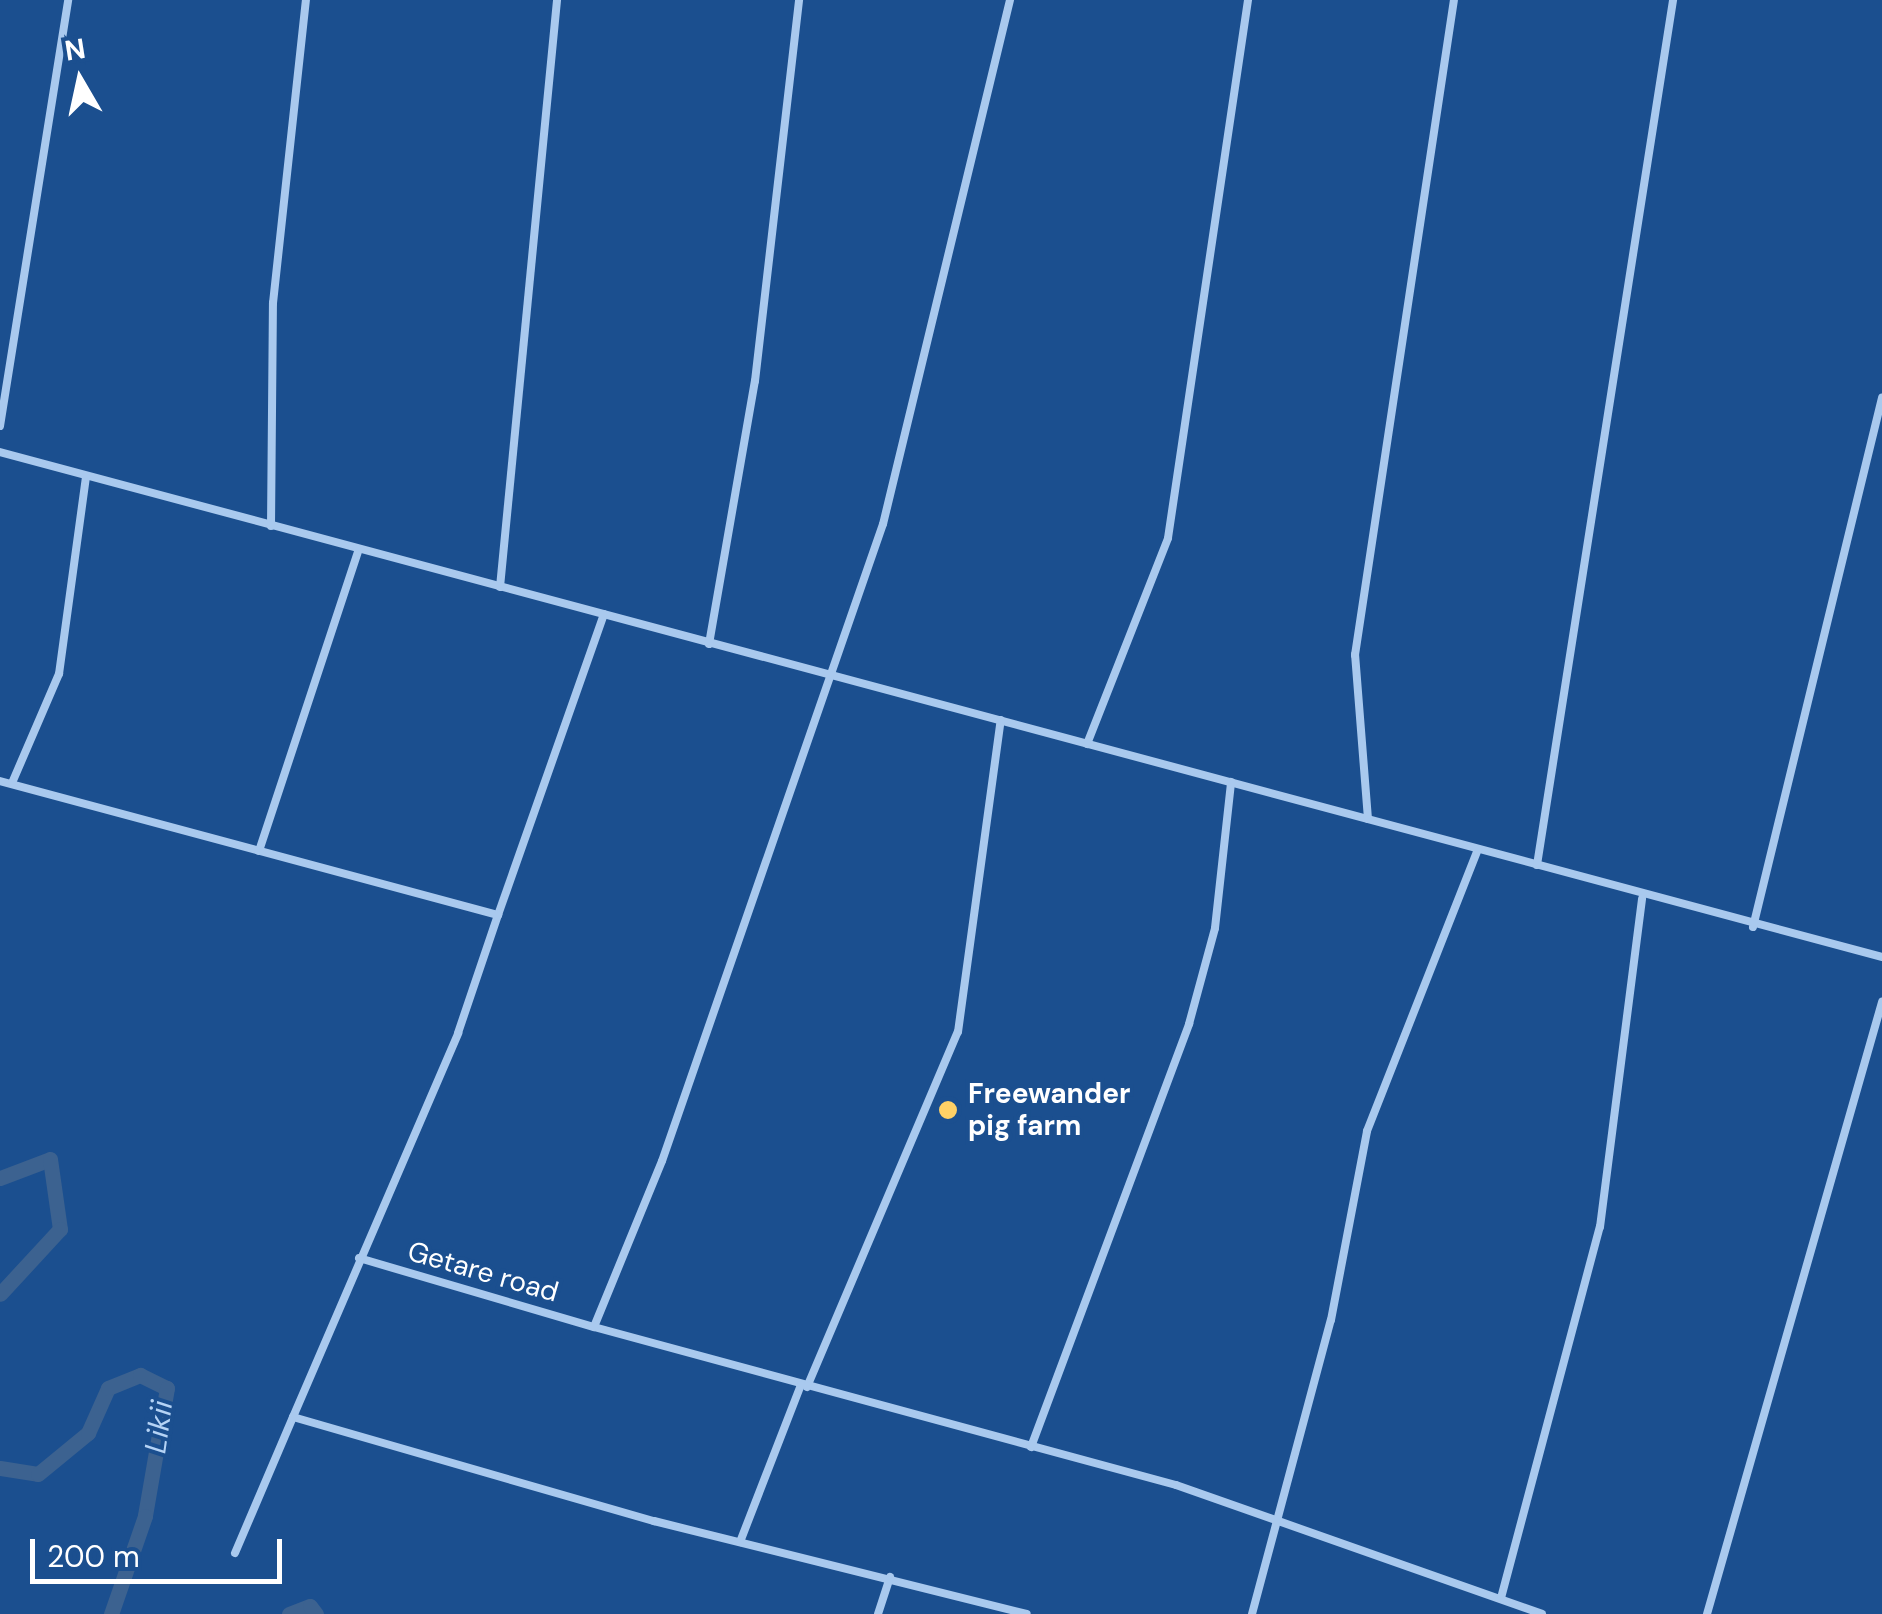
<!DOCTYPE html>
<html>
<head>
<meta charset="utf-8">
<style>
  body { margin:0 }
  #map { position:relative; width:1882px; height:1614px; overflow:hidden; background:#1b4f8f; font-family:"DM Sans",sans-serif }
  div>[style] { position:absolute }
  .river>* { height:15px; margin:-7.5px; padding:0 7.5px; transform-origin:7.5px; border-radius:7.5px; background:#3c6290 }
  .minor>* { height:8px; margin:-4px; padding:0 4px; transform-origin:4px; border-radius:4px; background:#a9c9ee }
  .dots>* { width:28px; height:28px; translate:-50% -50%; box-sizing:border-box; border:5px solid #1b4f8f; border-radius:50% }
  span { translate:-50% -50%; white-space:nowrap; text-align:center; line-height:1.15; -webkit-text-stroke:8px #1b4f8f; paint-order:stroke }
  .poi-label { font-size:28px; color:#fff; font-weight:700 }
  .left { translate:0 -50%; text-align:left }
  .street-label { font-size:28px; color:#fff }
  .water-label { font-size:30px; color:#b5d3f5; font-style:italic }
  .north { position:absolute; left:30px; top:30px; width:100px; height:100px; -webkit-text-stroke:8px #1b4f8f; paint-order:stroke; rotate:351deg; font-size:28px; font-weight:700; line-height:40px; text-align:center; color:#fff }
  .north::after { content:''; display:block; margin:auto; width:35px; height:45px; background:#fff; clip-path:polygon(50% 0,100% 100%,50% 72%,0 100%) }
  .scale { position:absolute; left:30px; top:1539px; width:252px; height:45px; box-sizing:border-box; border:5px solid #fff; border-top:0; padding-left:12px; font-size:30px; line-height:35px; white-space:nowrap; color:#fff; -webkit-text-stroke:8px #1b4f8f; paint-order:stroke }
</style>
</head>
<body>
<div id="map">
  <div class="river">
    <i style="left:0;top:1178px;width:53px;rotate:-20.8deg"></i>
    <i style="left:50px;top:1159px;width:71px;rotate:81.9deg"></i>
    <i style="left:60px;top:1229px;width:88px;rotate:132.7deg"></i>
    <i style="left:0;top:1468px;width:38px;rotate:9deg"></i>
    <i style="left:38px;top:1474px;width:65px;rotate:-39.4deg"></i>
    <i style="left:88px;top:1433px;width:49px;rotate:-66deg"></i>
    <i style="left:108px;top:1388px;width:35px;rotate:-22deg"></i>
    <i style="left:140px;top:1375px;width:30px;rotate:26deg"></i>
    <i style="left:167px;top:1388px;width:130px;rotate:99.8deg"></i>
    <i style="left:145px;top:1516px;width:104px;rotate:109.1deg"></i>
    <i style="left:289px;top:1614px;width:22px;rotate:-21deg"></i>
    <i style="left:310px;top:1606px;width:10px;rotate:53deg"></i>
  </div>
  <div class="minor">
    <i style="left:1010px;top:0;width:539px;rotate:103.62deg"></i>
    <i style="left:883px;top:524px;width:674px;rotate:109.13deg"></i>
    <i style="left:662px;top:1161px;width:179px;rotate:112.3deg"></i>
    <i style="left:594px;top:1327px;width:603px;rotate:15.19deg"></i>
    <i style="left:1176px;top:1485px;width:388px;rotate:19.4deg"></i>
    <i style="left:0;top:426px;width:431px;rotate:-80.9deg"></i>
    <i style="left:0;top:452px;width:1949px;rotate:15.02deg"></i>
    <i style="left:271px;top:526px;width:223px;rotate:-89.5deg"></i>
    <i style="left:273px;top:303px;width:305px;rotate:-83.8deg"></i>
    <i style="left:500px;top:587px;width:590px;rotate:-84.45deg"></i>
    <i style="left:709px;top:644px;width:267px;rotate:-80.1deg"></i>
    <i style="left:755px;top:381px;width:384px;rotate:-83.4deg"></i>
    <i style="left:1087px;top:744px;width:221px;rotate:-68.5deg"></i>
    <i style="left:1168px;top:538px;width:544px;rotate:-81.54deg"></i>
    <i style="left:0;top:781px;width:516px;rotate:15.06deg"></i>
    <i style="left:498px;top:915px;width:319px;rotate:-70.6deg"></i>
    <i style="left:12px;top:783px;width:119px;rotate:-66.7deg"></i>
    <i style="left:59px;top:674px;width:198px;rotate:-82.2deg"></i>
    <i style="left:1368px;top:819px;width:165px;rotate:-94.5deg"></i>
    <i style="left:1355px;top:655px;width:662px;rotate:-81.41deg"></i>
    <i style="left:259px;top:851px;width:316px;rotate:-71.7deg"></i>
    <i style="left:1537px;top:865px;width:876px;rotate:-81.06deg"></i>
    <i style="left:1753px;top:927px;width:545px;rotate:-76.3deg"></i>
    <i style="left:359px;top:1258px;width:245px;rotate:16.4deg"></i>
    <i style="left:807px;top:1387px;width:386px;rotate:-67deg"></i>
    <i style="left:958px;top:1032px;width:315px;rotate:-82.2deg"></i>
    <i style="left:293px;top:1417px;width:418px;rotate:-66.7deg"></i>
    <i style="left:458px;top:1033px;width:125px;rotate:-71.3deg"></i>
    <i style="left:1031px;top:1447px;width:452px;rotate:-69.5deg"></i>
    <i style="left:1189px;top:1024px;width:99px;rotate:-74.8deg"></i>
    <i style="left:1215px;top:928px;width:147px;rotate:-83.7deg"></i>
    <i style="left:740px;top:1542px;width:168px;rotate:-68.8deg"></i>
    <i style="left:235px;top:1553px;width:148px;rotate:-66.9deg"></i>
    <i style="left:293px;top:1417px;width:376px;rotate:16.1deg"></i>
    <i style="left:654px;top:1521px;width:384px;rotate:14deg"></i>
    <i style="left:1501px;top:1598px;width:384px;rotate:-75.1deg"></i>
    <i style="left:1600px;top:1227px;width:331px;rotate:-82.7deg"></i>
    <i style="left:878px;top:1614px;width:39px;rotate:-72deg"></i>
    <i style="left:1252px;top:1614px;width:304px;rotate:-75deg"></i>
    <i style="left:1331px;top:1320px;width:192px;rotate:-79.2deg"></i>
    <i style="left:1367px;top:1131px;width:303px;rotate:-68.5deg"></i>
    <i style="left:1707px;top:1614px;width:637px;rotate:-74.04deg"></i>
  </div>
  <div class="dots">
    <i style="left:948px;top:1110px;background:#ffd166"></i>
  </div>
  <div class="poi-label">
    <span class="left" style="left:968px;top:1110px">Freewander<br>pig farm</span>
  </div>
  <div class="street-label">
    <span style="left:483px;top:1272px;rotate:16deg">Getare road</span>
  </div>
  <div class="water-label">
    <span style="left:159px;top:1427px;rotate:-82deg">Likii</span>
  </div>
  <div class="north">N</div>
  <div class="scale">200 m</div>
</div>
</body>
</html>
